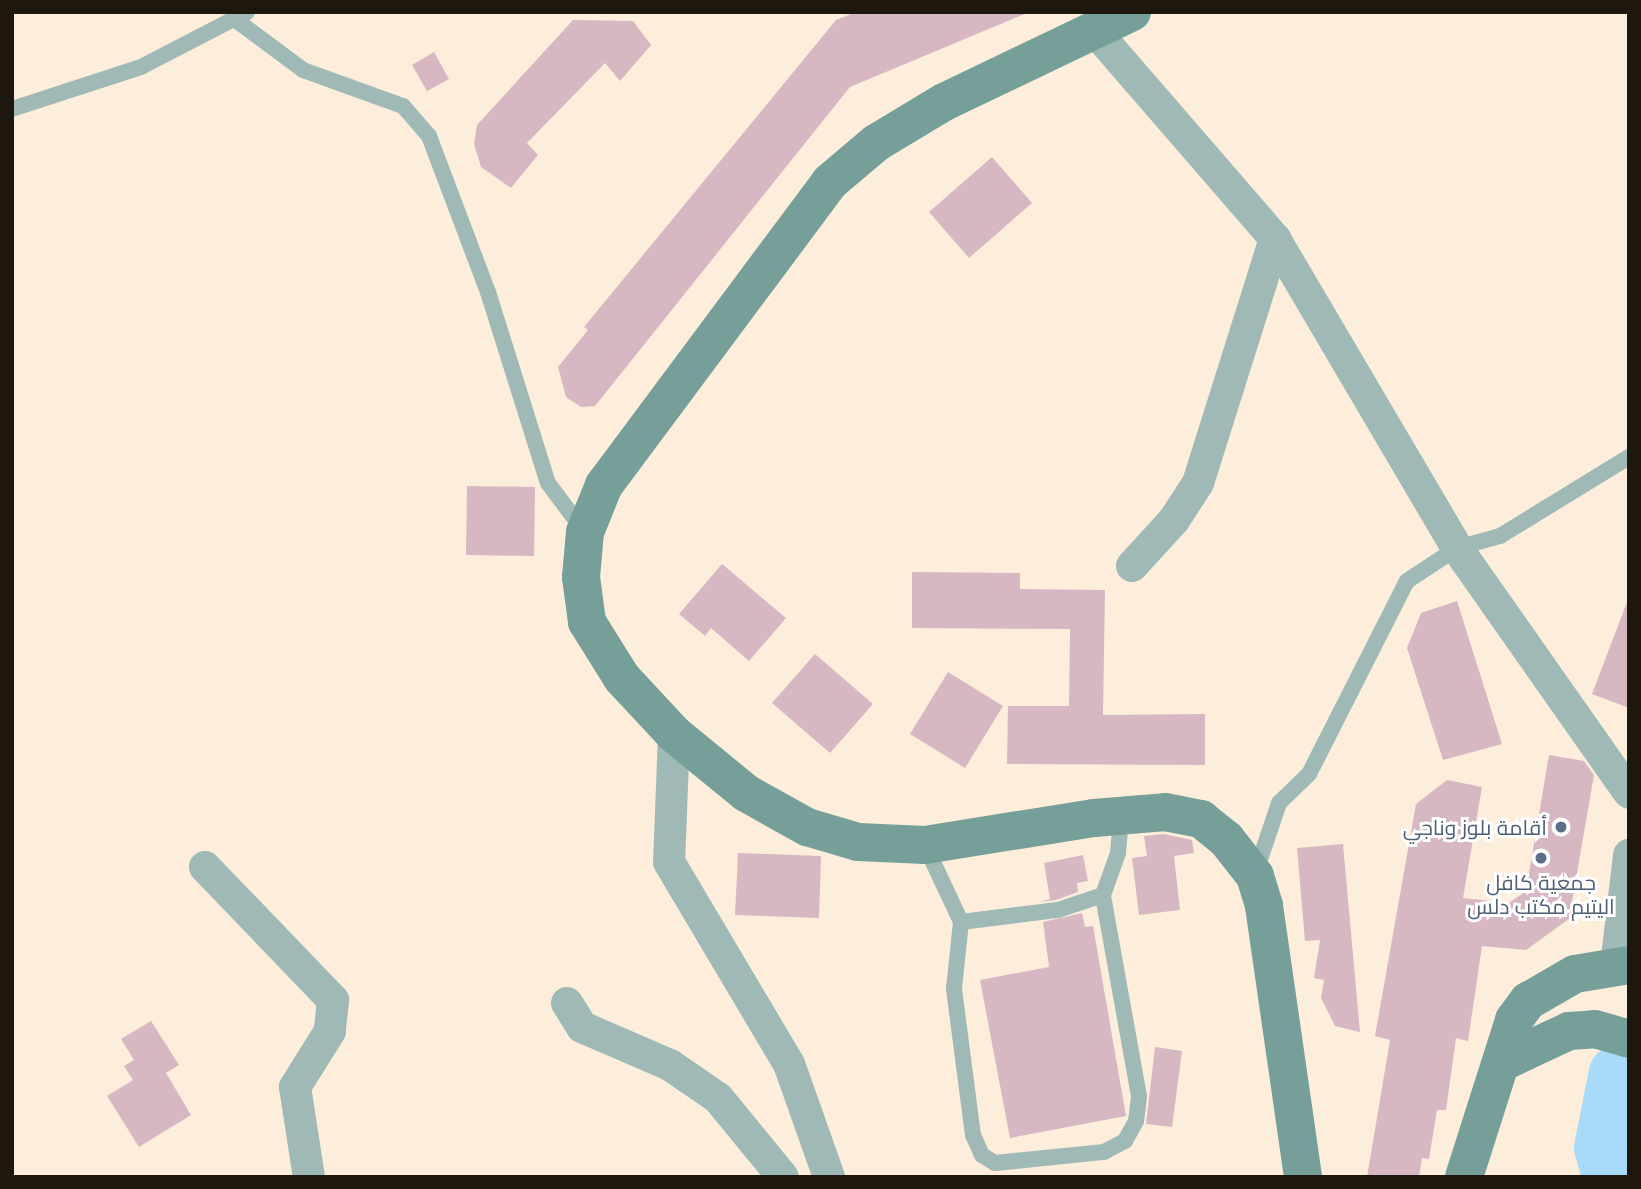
<!DOCTYPE html>
<html>
<head>
<meta charset="utf-8">
<style>
  body { margin:0 }
  #map { position:relative; width:1641px; height:1189px; overflow:hidden; background:#fceedb; font-family:Mulish,Cairo,sans-serif }
  div>[style] { position:absolute }
  .river>* { height:52px; margin:-26px; padding:0 26px; transform-origin:26px; border-radius:26px; background:#a8daf9 }
  .building>* { inset:0; background:#d7b8c2 }
  .service>* { height:16px; margin:-8px; padding:0 8px; transform-origin:8px; border-radius:8px; background:#9fbab6 }
  .minor>* { height:32px; margin:-16px; padding:0 16px; transform-origin:16px; border-radius:16px; background:#9fbab6 }
  .secondary>* { height:38px; margin:-19px; padding:0 19px; transform-origin:19px; border-radius:19px; background:#769f9a }
  .dots>* { width:19px; height:19px; translate:-50% -50%; box-sizing:border-box; border:4px solid #fff; border-radius:50% }
  span { translate:-50% -50%; white-space:nowrap; text-align:center; line-height:1.15; -webkit-text-stroke:6px #fff; paint-order:stroke }
  .service-label { font-size:21px; color:#4e5e75 }
  .right { translate:-100% -50%; text-align:right }
  .frame { position:absolute; inset:0; border:14px solid #1d170e; pointer-events:none }
</style>
</head>
<body>
<div id="map">
  <div class="river">
    <i style="left:1608px;top:1177px;width:30px;rotate:-105deg"></i>
    <i style="left:1600px;top:1148px;width:77px;rotate:-78.8deg"></i>
  </div>
  <div class="building">
    <i style="clip-path:polygon(856px 12px,1027px 13px,850px 87px,595px 406px,581px 407px,566px 397px,558px 367px,588px 330px,584px 327px,836px 20px)"></i>
    <i style="clip-path:polygon(573px 20px,633px 21px,651px 45px,620px 81px,605px 63px,527px 143px,538px 155px,511px 188px,481px 167px,474px 144px,477px 125px)"></i>
    <i style="clip-path:polygon(434px 52px,449px 79px,427px 91px,412px 65px)"></i>
    <i style="clip-path:polygon(992px 157px,1032px 203px,969px 258px,929px 212px)"></i>
    <i style="clip-path:polygon(467px 486px,535px 487px,534px 556px,466px 555px)"></i>
    <i style="clip-path:polygon(722px 564px,786px 618px,749px 661px,711px 628px,705px 636px,679px 614px)"></i>
    <i style="clip-path:polygon(912px 572px,1020px 573px,1020px 589px,1105px 590px,1103px 715px,1205px 714px,1205px 765px,1007px 764px,1008px 706px,1069px 706px,1070px 629px,912px 628px)"></i>
    <i style="clip-path:polygon(1457px 601px,1502px 744px,1443px 760px,1407px 648px,1421px 613px)"></i>
    <i style="clip-path:polygon(1627px 602px,1629px 603px,1629px 708px,1592px 694px)"></i>
    <i style="clip-path:polygon(815px 654px,873px 704px,830px 753px,772px 703px)"></i>
    <i style="clip-path:polygon(948px 672px,1003px 706px,965px 768px,910px 734px)"></i>
    <i style="clip-path:polygon(1549px 755px,1584px 761px,1594px 775px,1569px 919px,1526px 950px,1482px 946px,1468px 1041px,1456px 1038px,1446px 1110px,1437px 1110px,1429px 1159px,1422px 1158px,1419px 1177px,1367px 1177px,1390px 1040px,1375px 1036px,1416px 804px,1447px 780px,1482px 787px,1463px 898px,1509px 903px,1526px 891px)"></i>
    <i style="clip-path:polygon(1164px 834px,1192px 840px,1194px 853px,1174px 856px,1180px 910px,1139px 915px,1132px 858px,1147px 856px,1144px 836px)"></i>
    <i style="clip-path:polygon(1343px 844px,1360px 1032px,1335px 1026px,1321px 998px,1324px 980px,1314px 978px,1320px 940px,1305px 941px,1297px 848px)"></i>
    <i style="clip-path:polygon(738px 853px,821px 856px,819px 918px,735px 915px)"></i>
    <i style="clip-path:polygon(1083px 855px,1088px 881px,1077px 883px,1078px 892px,1056px 900px,1039px 902px,1050px 899px,1044px 863px)"></i>
    <i style="clip-path:polygon(1082px 913px,1085px 927px,1093px 926px,1126px 1116px,1010px 1138px,980px 980px,1049px 967px,1043px 922px)"></i>
    <i style="clip-path:polygon(151px 1021px,179px 1065px,166px 1073px,191px 1115px,139px 1147px,107px 1096px,133px 1080px,124px 1066px,134px 1060px,121px 1039px)"></i>
    <i style="clip-path:polygon(1155px 1047px,1182px 1051px,1172px 1127px,1146px 1124px)"></i>
  </div>
  <div class="service">
    <i style="left:236px;top:20px;width:84px;rotate:36.7deg"></i>
    <i style="left:303px;top:70px;width:106px;rotate:19.8deg"></i>
    <i style="left:403px;top:106px;width:40px;rotate:49deg"></i>
    <i style="left:429px;top:136px;width:167px;rotate:69.3deg"></i>
    <i style="left:488px;top:292px;width:200px;rotate:72.6deg"></i>
    <i style="left:548px;top:483px;width:59px;rotate:53.3deg"></i>
    <i style="left:12px;top:109px;width:136px;rotate:-18deg"></i>
    <i style="left:141px;top:67px;width:119px;rotate:-27.4deg"></i>
    <i style="left:925px;top:845px;width:85px;rotate:64.9deg"></i>
    <i style="left:961px;top:922px;width:98px;rotate:-7.1deg"></i>
    <i style="left:1058px;top:910px;width:47px;rotate:-18.4deg"></i>
    <i style="left:1103px;top:895px;width:45px;rotate:-70.3deg"></i>
    <i style="left:1118px;top:853px;width:37px;rotate:-85deg"></i>
    <i style="left:1255px;top:874px;width:75px;rotate:-71.3deg"></i>
    <i style="left:1279px;top:803px;width:42px;rotate:-44deg"></i>
    <i style="left:1309px;top:774px;width:216px;rotate:-63.1deg"></i>
    <i style="left:1407px;top:581px;width:60px;rotate:-33.4deg"></i>
    <i style="left:1457px;top:548px;width:45px;rotate:-15.6deg"></i>
    <i style="left:1500px;top:536px;width:151px;rotate:-31.5deg"></i>
    <i style="left:961px;top:922px;width:67px;rotate:96deg"></i>
    <i style="left:954px;top:989px;width:147px;rotate:82.6deg"></i>
    <i style="left:973px;top:1135px;width:22px;rotate:66deg"></i>
    <i style="left:982px;top:1155px;width:15px;rotate:32deg"></i>
    <i style="left:995px;top:1163px;width:110px;rotate:-5.8deg"></i>
    <i style="left:1104px;top:1152px;width:24px;rotate:-28deg"></i>
    <i style="left:1125px;top:1141px;width:23px;rotate:-61deg"></i>
    <i style="left:1136px;top:1121px;width:25px;rotate:-83deg"></i>
    <i style="left:1139px;top:1096px;width:204px;rotate:-100.2deg"></i>
  </div>
  <div class="minor">
    <i style="left:1096px;top:32px;width:274px;rotate:49.1deg"></i>
    <i style="left:1275px;top:239px;width:359px;rotate:59.5deg"></i>
    <i style="left:1457px;top:548px;width:299px;rotate:54.9deg"></i>
    <i style="left:1132px;top:566px;width:62px;rotate:-47.6deg"></i>
    <i style="left:1174px;top:520px;width:44px;rotate:-57deg"></i>
    <i style="left:1198px;top:483px;width:256px;rotate:-72.5deg"></i>
    <i style="left:674px;top:734px;width:128px;rotate:92.2deg"></i>
    <i style="left:669px;top:862px;width:235px;rotate:59.3deg"></i>
    <i style="left:789px;top:1064px;width:120px;rotate:70.5deg"></i>
    <i style="left:205px;top:867px;width:185px;rotate:46.1deg"></i>
    <i style="left:333px;top:1000px;width:31px;rotate:96deg"></i>
    <i style="left:330px;top:1031px;width:66px;rotate:122deg"></i>
    <i style="left:295px;top:1087px;width:91px;rotate:81.2deg"></i>
    <i style="left:1616px;top:966px;width:112px;rotate:-83.3deg"></i>
    <i style="left:567px;top:1003px;width:28px;rotate:58deg"></i>
    <i style="left:582px;top:1027px;width:96px;rotate:23.4deg"></i>
    <i style="left:670px;top:1065px;width:58px;rotate:34.5deg"></i>
    <i style="left:718px;top:1098px;width:102px;rotate:50.6deg"></i>
  </div>
  <div class="secondary">
    <i style="left:1132px;top:12px;width:208px;rotate:154.4deg"></i>
    <i style="left:944px;top:102px;width:79px;rotate:148.9deg"></i>
    <i style="left:876px;top:143px;width:60px;rotate:139.7deg"></i>
    <i style="left:830px;top:182px;width:378px;rotate:126.7deg"></i>
    <i style="left:604px;top:485px;width:51px;rotate:112deg"></i>
    <i style="left:585px;top:532px;width:45px;rotate:95.1deg"></i>
    <i style="left:581px;top:577px;width:45px;rotate:82.4deg"></i>
    <i style="left:587px;top:622px;width:66px;rotate:58deg"></i>
    <i style="left:622px;top:678px;width:76px;rotate:47.1deg"></i>
    <i style="left:674px;top:734px;width:93px;rotate:39.3deg"></i>
    <i style="left:746px;top:793px;width:70px;rotate:29.1deg"></i>
    <i style="left:807px;top:827px;width:53px;rotate:16.4deg"></i>
    <i style="left:858px;top:842px;width:67px;rotate:2.6deg"></i>
    <i style="left:925px;top:845px;width:171px;rotate:-9.1deg"></i>
    <i style="left:1094px;top:818px;width:71px;rotate:-4.8deg"></i>
    <i style="left:1165px;top:812px;width:37px;rotate:11deg"></i>
    <i style="left:1201px;top:819px;width:32px;rotate:39deg"></i>
    <i style="left:1226px;top:839px;width:47px;rotate:51.9deg"></i>
    <i style="left:1255px;top:876px;width:31px;rotate:73deg"></i>
    <i style="left:1264px;top:906px;width:274px;rotate:81.8deg"></i>
    <i style="left:1505px;top:1061px;width:71px;rotate:-25.1deg"></i>
    <i style="left:1569px;top:1031px;width:26px;rotate:-4deg"></i>
    <i style="left:1595px;top:1029px;width:35px;rotate:16deg"></i>
    <i style="left:1464px;top:1177px;width:165px;rotate:-72.3deg"></i>
    <i style="left:1514px;top:1020px;width:24px;rotate:-54deg"></i>
    <i style="left:1528px;top:1001px;width:54px;rotate:-29.9deg"></i>
    <i style="left:1575px;top:974px;width:55px;rotate:-9.5deg"></i>
  </div>
  <div class="dots">
    <i style="left:1561px;top:827px;background:#5c6f8a"></i>
    <i style="left:1541px;top:858px;background:#5c6f8a"></i>
  </div>
  <div class="service-label">
    <span class="right" style="left:1547px;top:827px">أقامة بلوز وناجي</span>
    <span style="left:1541px;top:894px">جمعية كافل<br>اليتيم مكتب دلس</span>
  </div>
  <div class="frame"></div>
</div>
</body>
</html>
